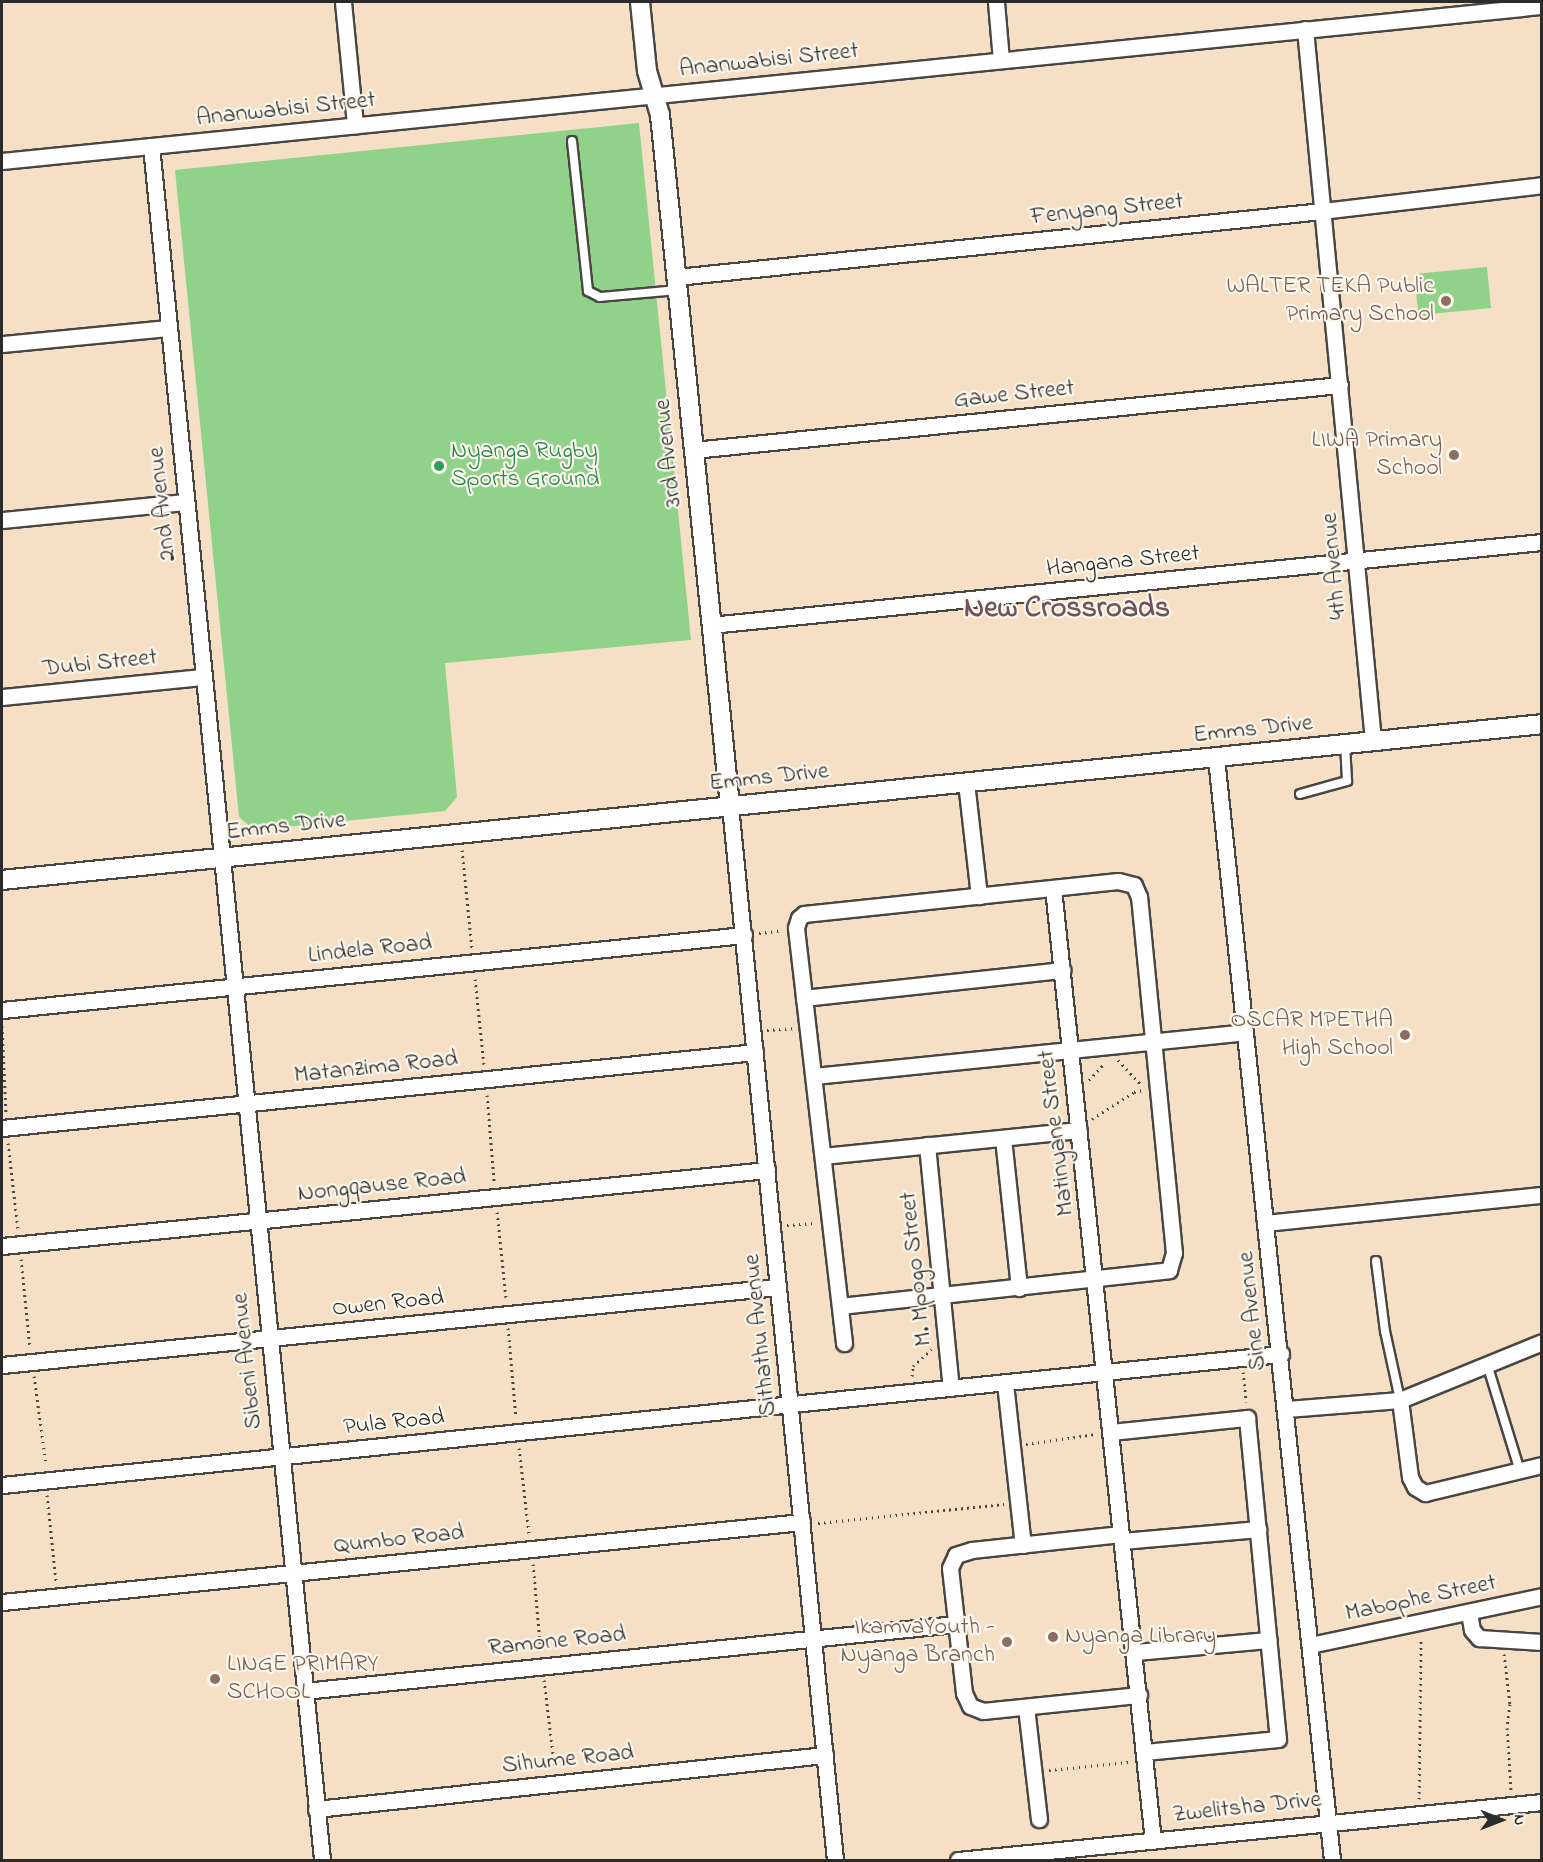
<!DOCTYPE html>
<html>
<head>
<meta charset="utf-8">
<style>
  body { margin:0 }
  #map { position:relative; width:1543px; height:1862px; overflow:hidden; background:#f5e0c5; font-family:"Indie Flower",sans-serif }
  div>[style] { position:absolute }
  .green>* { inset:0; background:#90d289 }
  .path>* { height:3px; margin-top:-1.5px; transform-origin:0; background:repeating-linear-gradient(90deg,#494642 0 1.5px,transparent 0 6px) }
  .roads { filter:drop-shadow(2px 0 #494642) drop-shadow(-2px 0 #494642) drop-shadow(0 2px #494642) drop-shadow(0 -2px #494642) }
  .service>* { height:8px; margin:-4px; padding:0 4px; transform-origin:4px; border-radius:4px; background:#fff }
  .minor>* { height:15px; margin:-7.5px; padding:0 7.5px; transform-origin:7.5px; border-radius:7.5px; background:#fff }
  .tertiary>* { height:18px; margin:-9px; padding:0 9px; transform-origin:9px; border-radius:9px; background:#fff }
  .dots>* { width:16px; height:16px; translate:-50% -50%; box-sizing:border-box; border:3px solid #fbf7ec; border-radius:50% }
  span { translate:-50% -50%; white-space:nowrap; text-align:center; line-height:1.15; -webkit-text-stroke:4.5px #fbf7ec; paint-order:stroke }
  .street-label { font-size:24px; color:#2b2b2b }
  .education-label { font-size:24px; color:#785e54 }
  .right { translate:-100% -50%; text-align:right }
  .left { translate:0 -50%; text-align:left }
  .leisure-label { font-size:24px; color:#27864d }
  .district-label { font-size:30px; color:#6f535d; font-weight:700 }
  .frame { position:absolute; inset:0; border:3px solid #2b2b2b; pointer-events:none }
  .north { position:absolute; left:1471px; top:1790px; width:60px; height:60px; -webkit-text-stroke:4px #fbf7ec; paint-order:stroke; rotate:90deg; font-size:16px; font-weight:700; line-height:24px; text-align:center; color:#2b2b2b }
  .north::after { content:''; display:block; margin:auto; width:21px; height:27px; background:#2b2b2b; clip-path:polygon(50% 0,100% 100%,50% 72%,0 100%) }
</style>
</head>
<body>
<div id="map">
  <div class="green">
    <i style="clip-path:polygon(639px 123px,691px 640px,445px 663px,457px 797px,445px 811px,254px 830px,239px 817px,175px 170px)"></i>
    <i style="clip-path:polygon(1487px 267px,1491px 308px,1431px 314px,1431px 318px,1419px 319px,1414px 274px)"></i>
  </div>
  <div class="path">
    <i style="left:462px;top:850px;width:99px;rotate:84.2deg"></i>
    <i style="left:759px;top:933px;width:23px;rotate:-7deg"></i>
    <i style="left:475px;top:979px;width:86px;rotate:84deg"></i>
    <i style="left:2px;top:1026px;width:87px;rotate:87.4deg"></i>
    <i style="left:767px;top:1030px;width:26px;rotate:-4deg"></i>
    <i style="left:1118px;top:1060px;width:33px;rotate:47deg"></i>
    <i style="left:1089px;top:1080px;width:23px;rotate:-47deg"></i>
    <i style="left:487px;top:1095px;width:86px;rotate:85.3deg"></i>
    <i style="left:1092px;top:1119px;width:50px;rotate:-32.7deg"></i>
    <i style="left:1134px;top:1092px;width:9px;rotate:-13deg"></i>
    <i style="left:8px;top:1143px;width:87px;rotate:83.4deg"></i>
    <i style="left:497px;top:1212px;width:86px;rotate:84deg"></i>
    <i style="left:787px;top:1225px;width:27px;rotate:-4deg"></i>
    <i style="left:21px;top:1259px;width:89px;rotate:84.2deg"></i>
    <i style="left:508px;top:1328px;width:89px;rotate:84.9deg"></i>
    <i style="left:1243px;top:1372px;width:30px;rotate:84deg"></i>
    <i style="left:34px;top:1376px;width:89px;rotate:82.2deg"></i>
    <i style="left:912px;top:1376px;width:10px;rotate:-84deg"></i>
    <i style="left:913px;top:1366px;width:25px;rotate:-42deg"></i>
    <i style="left:1026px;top:1444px;width:71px;rotate:-8.1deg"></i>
    <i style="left:519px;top:1448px;width:86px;rotate:83.3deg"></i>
    <i style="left:47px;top:1495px;width:86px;rotate:84deg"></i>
    <i style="left:818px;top:1523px;width:187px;rotate:-5.8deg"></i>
    <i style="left:533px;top:1564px;width:89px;rotate:84.9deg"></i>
    <i style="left:1504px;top:1654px;width:50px;rotate:83.2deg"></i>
    <i style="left:1510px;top:1704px;width:24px;rotate:97deg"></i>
    <i style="left:1507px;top:1728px;width:63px;rotate:86.4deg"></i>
    <i style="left:544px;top:1680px;width:90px;rotate:83deg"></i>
    <i style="left:1049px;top:1770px;width:80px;rotate:-5.7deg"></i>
    <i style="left:1419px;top:1799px;width:161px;rotate:-89.3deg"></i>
  </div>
  <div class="roads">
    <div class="service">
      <i style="left:572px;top:141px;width:151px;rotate:83.9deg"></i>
      <i style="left:588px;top:291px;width:13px;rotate:27deg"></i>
      <i style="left:600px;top:297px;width:77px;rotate:-5.2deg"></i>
      <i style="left:1300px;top:794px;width:49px;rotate:-15.5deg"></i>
      <i style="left:1347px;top:781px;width:37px;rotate:-93deg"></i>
      <i style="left:1376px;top:1261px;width:71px;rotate:82.7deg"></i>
      <i style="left:1385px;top:1331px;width:71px;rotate:77.7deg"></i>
      <i style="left:1487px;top:1364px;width:112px;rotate:72.9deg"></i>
    </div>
    <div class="minor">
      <i style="left:343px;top:2px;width:124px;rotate:84.4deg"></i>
      <i style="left:996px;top:2px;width:58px;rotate:85.1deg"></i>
      <i style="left:1305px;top:29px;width:715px;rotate:84.54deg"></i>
      <i style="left:151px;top:146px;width:1723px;rotate:84.3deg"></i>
      <i style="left:2px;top:161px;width:1548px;rotate:-5.75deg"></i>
      <i style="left:676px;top:277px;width:649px;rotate:-5.83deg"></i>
      <i style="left:1322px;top:211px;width:222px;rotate:-6.7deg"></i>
      <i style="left:2px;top:344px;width:167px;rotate:-5.5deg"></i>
      <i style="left:693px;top:450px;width:650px;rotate:-5.74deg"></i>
      <i style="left:2px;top:520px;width:184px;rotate:-5.6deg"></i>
      <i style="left:710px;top:625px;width:836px;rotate:-5.7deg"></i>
      <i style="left:2px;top:697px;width:201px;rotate:-5.7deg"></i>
      <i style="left:1216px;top:758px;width:1108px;rotate:83.99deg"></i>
      <i style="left:966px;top:782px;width:115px;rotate:83.5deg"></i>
      <i style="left:730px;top:806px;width:1059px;rotate:84.31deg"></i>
      <i style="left:1053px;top:888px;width:958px;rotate:84.01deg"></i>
      <i style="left:804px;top:998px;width:260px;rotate:-6.2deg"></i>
      <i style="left:2px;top:1010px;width:746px;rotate:-5.77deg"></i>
      <i style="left:814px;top:1076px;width:433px;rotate:-5.8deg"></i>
      <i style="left:2px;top:1128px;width:757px;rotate:-5.76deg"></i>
      <i style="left:1003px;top:1138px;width:151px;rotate:83.9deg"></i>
      <i style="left:927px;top:1145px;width:244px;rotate:84.4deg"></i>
      <i style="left:823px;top:1156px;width:257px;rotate:-5.8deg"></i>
      <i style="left:1265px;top:1223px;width:278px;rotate:-5.8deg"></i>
      <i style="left:2px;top:1246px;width:769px;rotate:-5.67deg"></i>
      <i style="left:840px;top:1306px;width:331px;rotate:-6.2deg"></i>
      <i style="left:1169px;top:1270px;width:18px;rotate:-74deg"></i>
      <i style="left:1174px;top:1253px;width:358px;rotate:-95.6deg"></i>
      <i style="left:1139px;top:897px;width:13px;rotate:-113deg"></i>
      <i style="left:1134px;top:885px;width:16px;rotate:-166deg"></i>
      <i style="left:1118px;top:881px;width:316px;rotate:174deg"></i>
      <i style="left:804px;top:914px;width:6px;rotate:141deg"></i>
      <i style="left:799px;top:918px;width:10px;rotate:107deg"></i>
      <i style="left:796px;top:928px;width:418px;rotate:83.4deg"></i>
      <i style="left:2px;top:1365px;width:780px;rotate:-5.74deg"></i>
      <i style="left:1005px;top:1383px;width:163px;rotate:83.7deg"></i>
      <i style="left:1400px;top:1400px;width:78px;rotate:82.6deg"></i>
      <i style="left:1410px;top:1477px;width:11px;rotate:63deg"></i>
      <i style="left:1415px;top:1487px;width:12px;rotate:31deg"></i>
      <i style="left:1425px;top:1493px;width:120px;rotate:-13.5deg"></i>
      <i style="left:1287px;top:1409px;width:113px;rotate:-4.6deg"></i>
      <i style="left:1400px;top:1400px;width:153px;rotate:-22.2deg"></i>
      <i style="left:1111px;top:1432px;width:137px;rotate:-5.9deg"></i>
      <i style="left:1247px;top:1418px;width:322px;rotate:84.5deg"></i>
      <i style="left:1278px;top:1739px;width:134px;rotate:174.4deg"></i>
      <i style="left:2px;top:1485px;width:1286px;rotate:-5.85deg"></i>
      <i style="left:1121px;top:1534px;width:150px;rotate:173.9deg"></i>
      <i style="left:972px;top:1550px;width:17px;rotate:163deg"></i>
      <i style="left:956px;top:1555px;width:14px;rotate:115deg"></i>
      <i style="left:950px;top:1568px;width:126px;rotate:83.6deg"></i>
      <i style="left:964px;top:1693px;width:14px;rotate:65deg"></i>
      <i style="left:970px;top:1706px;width:14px;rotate:21deg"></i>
      <i style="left:983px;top:1711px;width:157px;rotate:-5.9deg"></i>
      <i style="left:1122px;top:1541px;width:137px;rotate:-5deg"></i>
      <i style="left:2px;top:1602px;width:804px;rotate:-5.71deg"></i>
      <i style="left:1469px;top:1613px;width:17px;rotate:80deg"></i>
      <i style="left:1472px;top:1630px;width:11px;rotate:49deg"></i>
      <i style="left:1479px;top:1638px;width:63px;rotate:3.6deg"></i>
      <i style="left:1310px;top:1645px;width:237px;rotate:-11.9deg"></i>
      <i style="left:1135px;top:1652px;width:134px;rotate:-5.2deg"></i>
      <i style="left:304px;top:1691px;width:655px;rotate:-5.87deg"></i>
      <i style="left:1026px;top:1707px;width:113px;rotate:83.4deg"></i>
      <i style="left:316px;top:1809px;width:512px;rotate:-6.06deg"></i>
      <i style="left:958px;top:1860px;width:587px;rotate:-5.67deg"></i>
    </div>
    <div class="tertiary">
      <i style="left:640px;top:2px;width:69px;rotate:84.2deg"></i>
      <i style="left:647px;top:71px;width:46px;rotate:73.5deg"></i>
      <i style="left:660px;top:115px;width:695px;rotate:84.22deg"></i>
      <i style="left:2px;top:880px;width:1548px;rotate:-5.78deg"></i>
    </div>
  </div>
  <div class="dots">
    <i style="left:1446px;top:301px;background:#8d6e63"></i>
    <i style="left:1454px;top:455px;background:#8d6e63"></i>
    <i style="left:439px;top:466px;background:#2e9e5b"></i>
    <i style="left:1405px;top:1035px;background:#8d6e63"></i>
    <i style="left:1053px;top:1637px;background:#8d6e63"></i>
    <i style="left:1007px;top:1642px;background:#8d6e63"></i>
    <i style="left:215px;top:1679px;background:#8d6e63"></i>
  </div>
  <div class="street-label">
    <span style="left:769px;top:61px;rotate:-6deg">Ananwabisi Street</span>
    <span style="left:286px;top:110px;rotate:-6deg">Ananwabisi Street</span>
    <span style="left:1107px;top:210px;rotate:-6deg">Fenyang Street</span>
    <span style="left:1014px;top:395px;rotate:-6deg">Gawe Street</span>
    <span style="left:669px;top:453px;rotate:-96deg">3rd Avenue</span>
    <span style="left:163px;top:504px;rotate:-96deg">2nd Avenue</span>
    <span style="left:1123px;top:562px;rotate:-6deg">Hangana Street</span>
    <span style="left:1335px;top:566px;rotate:-95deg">4th Avenue</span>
    <span style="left:100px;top:664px;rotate:-6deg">Dubi Street</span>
    <span style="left:1253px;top:730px;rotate:-6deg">Emms Drive</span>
    <span style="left:769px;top:778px;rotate:-6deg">Emms Drive</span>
    <span style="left:286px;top:827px;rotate:-6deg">Emms Drive</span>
    <span style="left:370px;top:950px;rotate:-6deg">Lindela Road</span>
    <span style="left:376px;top:1068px;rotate:-6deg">Matanzima Road</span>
    <span style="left:1057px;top:1133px;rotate:-97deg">Matinyane Street</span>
    <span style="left:382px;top:1186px;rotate:-6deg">Nongqause Road</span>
    <span style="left:917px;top:1269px;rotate:-96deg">M. Mpogo Street</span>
    <span style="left:388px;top:1304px;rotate:-6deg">Owen Road</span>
    <span style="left:1253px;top:1311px;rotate:-96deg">Sine Avenue</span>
    <span style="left:761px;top:1335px;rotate:-96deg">Sithathu Avenue</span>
    <span style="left:248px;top:1361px;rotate:-96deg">Sibeni Avenue</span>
    <span style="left:394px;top:1423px;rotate:-6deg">Pula Road</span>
    <span style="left:399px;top:1540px;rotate:-6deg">Qumbo Road</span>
    <span style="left:1421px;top:1599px;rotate:-12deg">Mabophe Street</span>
    <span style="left:557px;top:1642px;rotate:-6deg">Ramone Road</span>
    <span style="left:568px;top:1760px;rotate:-6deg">Sihume Road</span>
    <span style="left:1247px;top:1808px;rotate:-6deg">Zwelitsha Drive</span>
  </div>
  <div class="education-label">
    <span class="right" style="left:1434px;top:301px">WALTER TEKA Public<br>Primary School</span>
    <span class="right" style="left:1442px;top:455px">LIWA Primary<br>School</span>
    <span class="right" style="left:1393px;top:1035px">OSCAR MPETHA<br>High School</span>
    <span class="right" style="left:995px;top:1642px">IkamvaYouth -<br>Nyanga Branch</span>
    <span class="left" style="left:1065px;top:1637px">Nyanga Library</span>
    <span class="left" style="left:227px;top:1679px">LINGE PRIMARY<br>SCHOOL</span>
  </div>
  <div class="leisure-label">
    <span class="left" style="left:451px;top:466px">Nyanga Rugby<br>Sports Ground</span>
  </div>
  <div class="district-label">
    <span style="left:1067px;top:609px">New Crossroads</span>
  </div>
  <div class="frame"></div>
  <div class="north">N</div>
</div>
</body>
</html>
